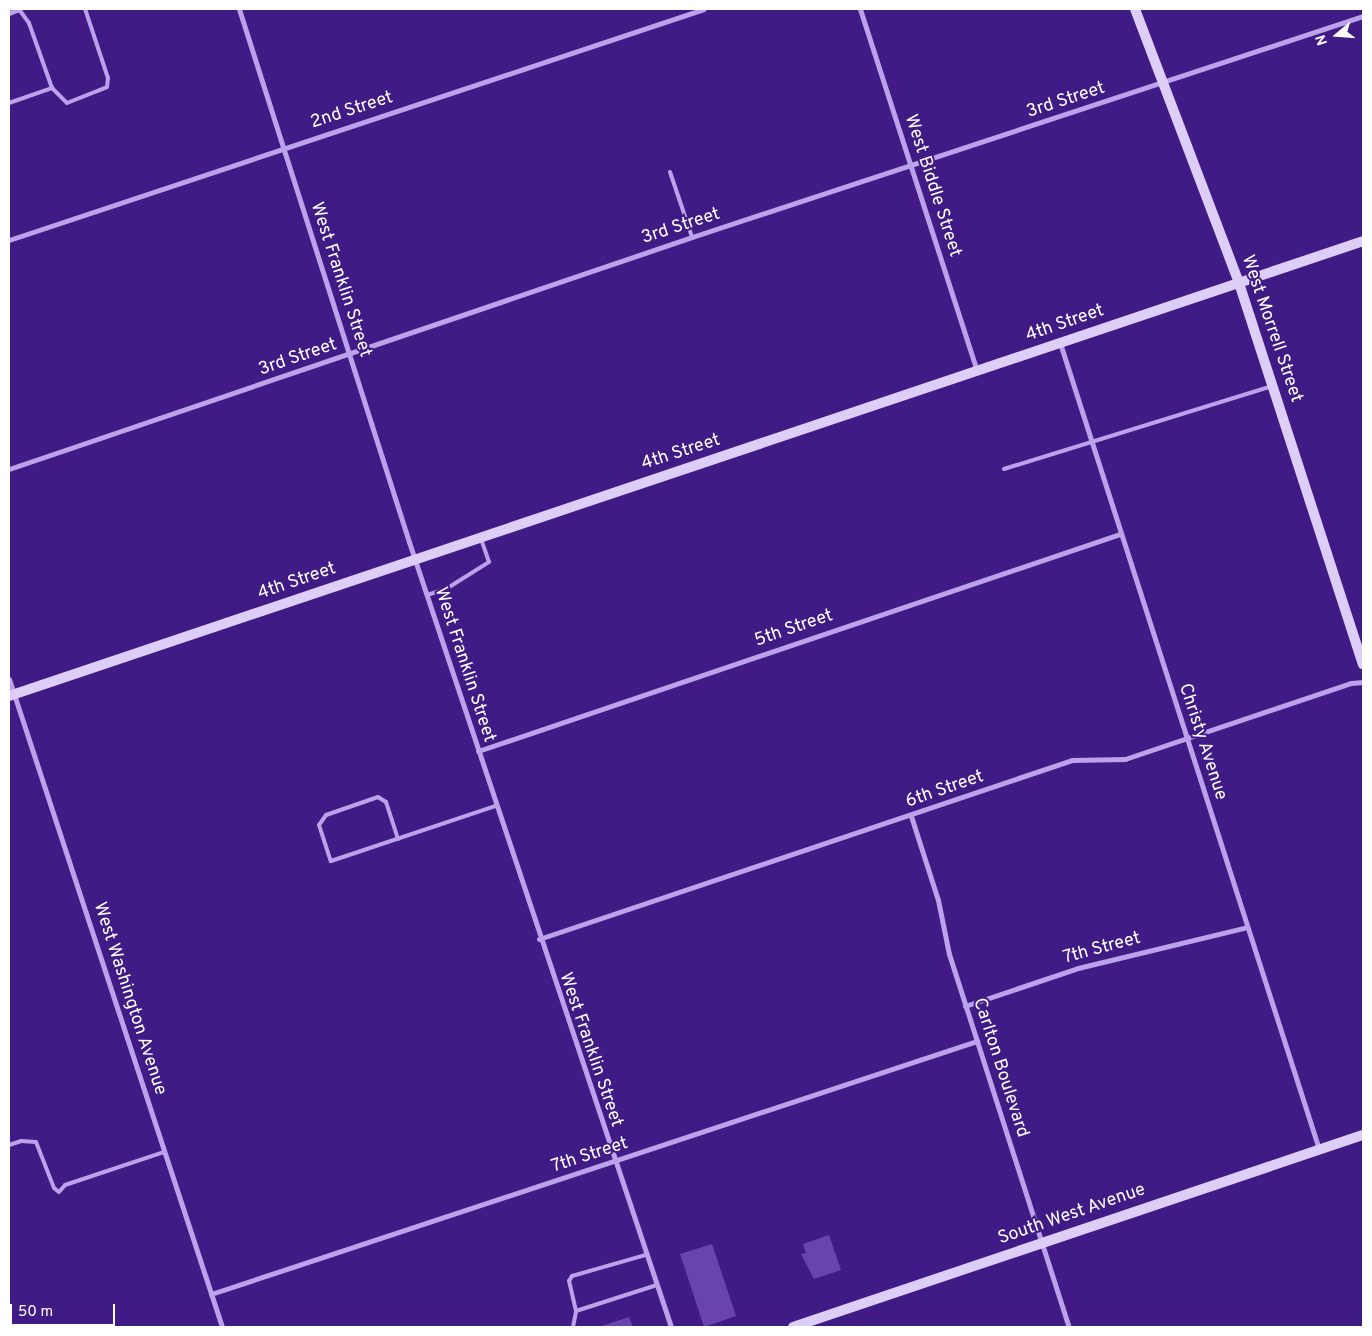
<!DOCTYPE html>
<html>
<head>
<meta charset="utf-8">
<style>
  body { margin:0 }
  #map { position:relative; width:1372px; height:1336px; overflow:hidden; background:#411b85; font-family:Overpass,sans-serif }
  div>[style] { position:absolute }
  .building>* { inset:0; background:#6944af }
  .lane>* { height:4px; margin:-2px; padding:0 2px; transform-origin:2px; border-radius:2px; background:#bba2eb }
  .street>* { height:5px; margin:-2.5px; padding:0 2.5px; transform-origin:2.5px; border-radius:2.5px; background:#bba2eb }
  .secondary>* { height:10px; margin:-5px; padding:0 5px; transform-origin:5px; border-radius:5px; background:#ddcef8 }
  span { translate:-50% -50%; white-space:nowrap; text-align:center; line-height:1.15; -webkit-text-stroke:4px #411b85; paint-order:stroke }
  .street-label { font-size:18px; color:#fff }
  .frame { position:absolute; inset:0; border:10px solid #fff; pointer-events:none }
  .north { position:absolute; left:1312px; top:10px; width:50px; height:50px; -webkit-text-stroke:4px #411b85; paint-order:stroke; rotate:252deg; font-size:14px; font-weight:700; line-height:20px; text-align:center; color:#fff }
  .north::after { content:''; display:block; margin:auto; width:18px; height:22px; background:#fff; clip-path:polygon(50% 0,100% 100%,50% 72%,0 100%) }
  .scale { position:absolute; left:10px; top:1304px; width:105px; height:22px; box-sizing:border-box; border:2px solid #fff; border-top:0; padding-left:6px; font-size:15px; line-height:18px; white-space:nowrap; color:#fff; -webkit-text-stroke:4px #411b85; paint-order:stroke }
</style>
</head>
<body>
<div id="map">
  <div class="building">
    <i style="clip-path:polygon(829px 1235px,841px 1270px,814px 1279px,801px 1254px,806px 1253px,803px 1244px)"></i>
    <i style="clip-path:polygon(712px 1244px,736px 1316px,704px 1327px,680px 1254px)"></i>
    <i style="clip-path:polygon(629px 1317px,633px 1327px,599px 1327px)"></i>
  </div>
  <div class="lane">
    <i style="left:52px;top:88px;width:21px;rotate:45deg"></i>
    <i style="left:67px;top:103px;width:43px;rotate:-21.8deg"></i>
    <i style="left:107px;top:87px;width:9px;rotate:-84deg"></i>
    <i style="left:108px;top:78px;width:73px;rotate:-108.4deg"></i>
    <i style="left:9px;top:103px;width:46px;rotate:-19.2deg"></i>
    <i style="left:52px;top:88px;width:69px;rotate:-109.5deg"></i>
    <i style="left:29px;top:23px;width:17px;rotate:-126deg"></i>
    <i style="left:670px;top:172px;width:69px;rotate:71.3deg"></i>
    <i style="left:1004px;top:469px;width:281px;rotate:-17.2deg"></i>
    <i style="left:427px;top:595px;width:20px;rotate:-18deg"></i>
    <i style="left:446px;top:589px;width:51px;rotate:-32.1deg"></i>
    <i style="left:489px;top:562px;width:24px;rotate:-109deg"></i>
    <i style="left:398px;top:839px;width:39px;rotate:-108deg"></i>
    <i style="left:386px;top:802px;width:9px;rotate:-148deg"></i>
    <i style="left:378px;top:797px;width:55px;rotate:160.9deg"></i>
    <i style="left:326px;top:815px;width:12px;rotate:125deg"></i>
    <i style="left:319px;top:825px;width:38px;rotate:72deg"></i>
    <i style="left:331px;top:861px;width:173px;rotate:-18.5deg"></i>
    <i style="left:9px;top:1145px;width:13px;rotate:-18deg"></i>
    <i style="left:21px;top:1141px;width:15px;rotate:4deg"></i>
    <i style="left:36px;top:1142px;width:49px;rotate:68.6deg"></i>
    <i style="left:54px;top:1188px;width:6px;rotate:39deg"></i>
    <i style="left:59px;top:1192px;width:9px;rotate:-49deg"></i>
    <i style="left:65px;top:1185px;width:104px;rotate:-18.4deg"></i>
    <i style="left:576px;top:1311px;width:85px;rotate:-17.8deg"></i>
    <i style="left:573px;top:1327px;width:16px;rotate:-79deg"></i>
    <i style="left:576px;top:1311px;width:31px;rotate:-103deg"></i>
    <i style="left:569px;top:1281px;width:6px;rotate:-59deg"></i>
    <i style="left:572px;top:1276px;width:76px;rotate:-16deg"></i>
  </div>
  <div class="street">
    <i style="left:239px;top:9px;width:559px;rotate:72.31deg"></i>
    <i style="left:409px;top:542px;width:828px;rotate:71.54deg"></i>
    <i style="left:860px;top:9px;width:380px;rotate:72.1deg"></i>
    <i style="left:9px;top:13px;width:11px;rotate:-22deg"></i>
    <i style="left:9px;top:240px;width:732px;rotate:-18.39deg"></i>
    <i style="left:1060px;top:343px;width:847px;rotate:72.19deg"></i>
    <i style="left:9px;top:469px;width:721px;rotate:-18.76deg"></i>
    <i style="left:692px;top:237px;width:706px;rotate:-18.23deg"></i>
    <i style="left:9px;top:679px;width:682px;rotate:71.8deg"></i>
    <i style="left:478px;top:751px;width:678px;rotate:-18.68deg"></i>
    <i style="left:911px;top:816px;width:88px;rotate:72.2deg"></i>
    <i style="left:938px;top:900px;width:55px;rotate:78.5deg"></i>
    <i style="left:949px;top:954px;width:392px;rotate:72.2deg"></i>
    <i style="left:539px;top:939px;width:562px;rotate:-18.56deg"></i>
    <i style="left:1072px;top:760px;width:53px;rotate:-1.1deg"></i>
    <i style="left:1125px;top:759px;width:238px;rotate:-18.6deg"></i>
    <i style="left:1351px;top:683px;width:12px;rotate:-5deg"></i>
    <i style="left:965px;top:1006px;width:119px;rotate:-18.6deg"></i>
    <i style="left:1078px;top:968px;width:174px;rotate:-13.6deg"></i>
    <i style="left:211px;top:1294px;width:807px;rotate:-18.28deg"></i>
  </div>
  <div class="secondary">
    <i style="left:1135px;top:9px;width:293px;rotate:69.2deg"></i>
    <i style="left:1239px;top:283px;width:401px;rotate:72deg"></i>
    <i style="left:9px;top:696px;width:1428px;rotate:-18.57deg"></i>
    <i style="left:793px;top:1327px;width:601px;rotate:-18.62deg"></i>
  </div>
  <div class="street-label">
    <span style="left:1066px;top:101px;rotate:-18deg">3rd Street</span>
    <span style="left:352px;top:111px;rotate:-18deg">2nd Street</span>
    <span style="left:932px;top:186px;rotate:72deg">West Biddle Street</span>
    <span style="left:681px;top:227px;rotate:-18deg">3rd Street</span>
    <span style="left:340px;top:280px;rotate:72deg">West Franklin Street</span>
    <span style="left:1065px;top:324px;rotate:-19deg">4th Street</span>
    <span style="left:1271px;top:329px;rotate:71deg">West Morrell Street</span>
    <span style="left:298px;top:358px;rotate:-19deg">3rd Street</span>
    <span style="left:681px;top:453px;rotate:-18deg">4th Street</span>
    <span style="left:297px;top:582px;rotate:-19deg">4th Street</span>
    <span style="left:794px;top:629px;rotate:-19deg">5th Street</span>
    <span style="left:464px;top:665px;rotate:72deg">West Franklin Street</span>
    <span style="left:1202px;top:742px;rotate:72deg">Christy Avenue</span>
    <span style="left:945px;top:790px;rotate:-19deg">6th Street</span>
    <span style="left:1102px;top:949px;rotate:-15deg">7th Street</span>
    <span style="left:129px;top:999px;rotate:72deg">West Washington Avenue</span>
    <span style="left:590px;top:1050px;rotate:71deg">West Franklin Street</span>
    <span style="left:1000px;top:1068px;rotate:72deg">Carlton Boulevard</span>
    <span style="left:590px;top:1156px;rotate:-18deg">7th Street</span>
    <span style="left:1072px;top:1215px;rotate:-19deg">South West Avenue</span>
  </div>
  <div class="frame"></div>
  <div class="north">N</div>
  <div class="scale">50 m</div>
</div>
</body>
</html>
